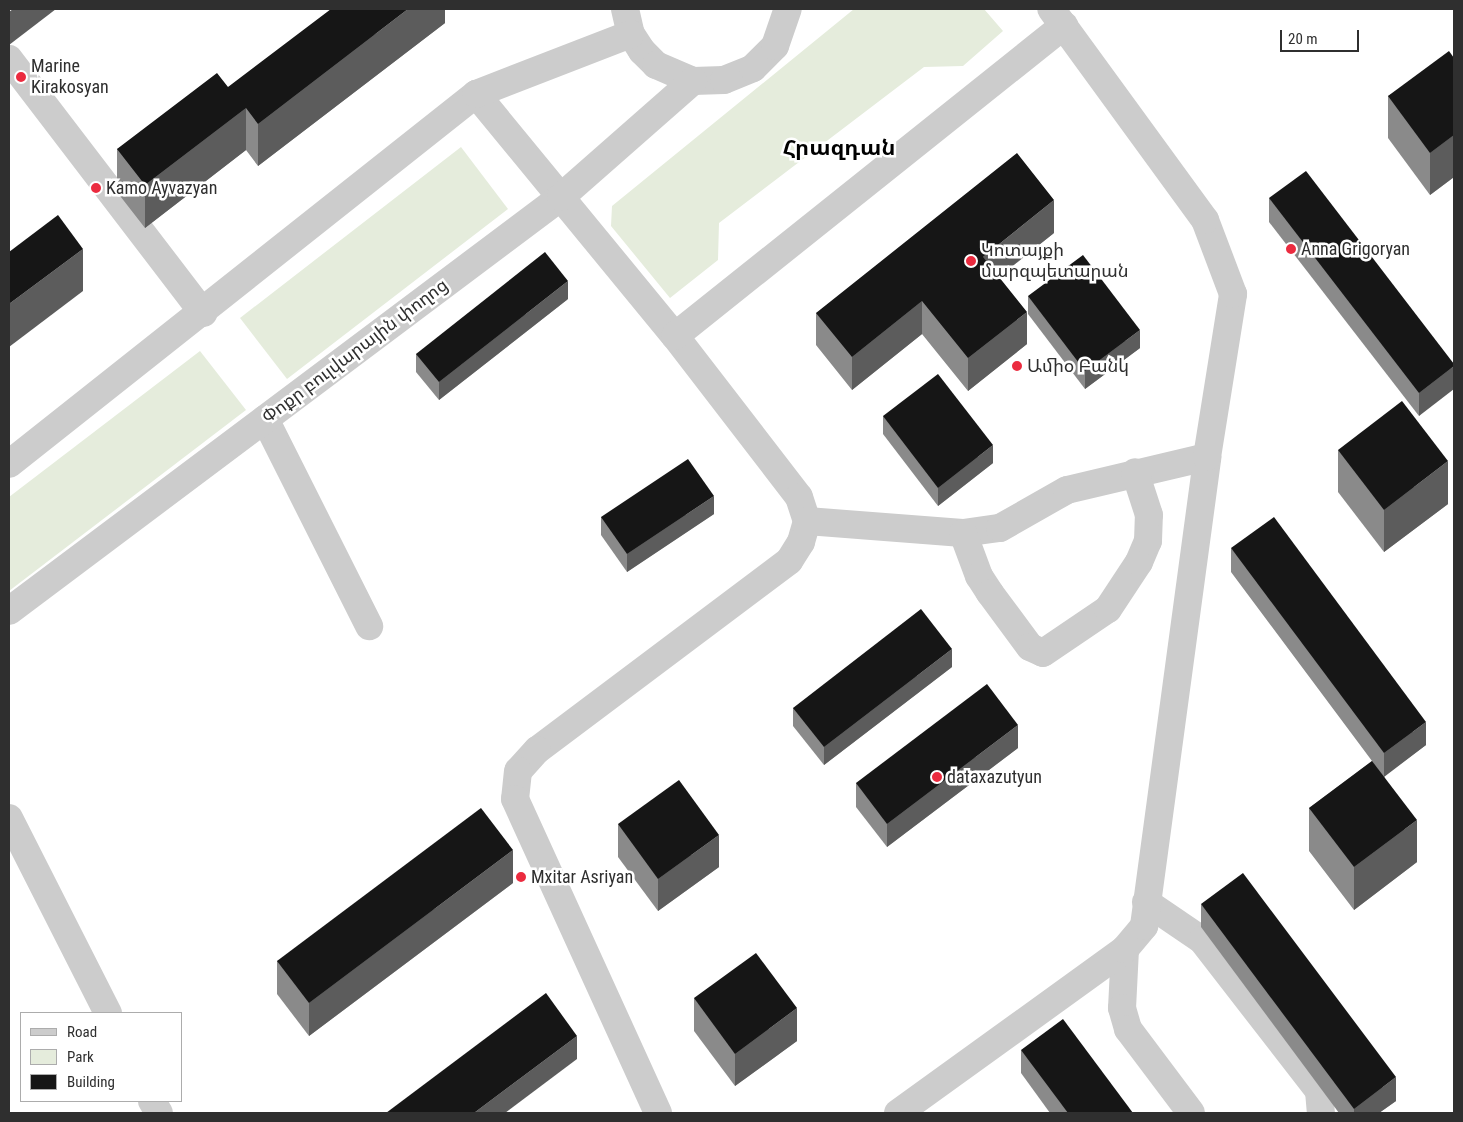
<!DOCTYPE html>
<html>
<head>
<meta charset="utf-8">
<style>
  body { margin:0 }
  #map { position:relative; width:1463px; height:1122px; overflow:hidden; background:#fff; font-family:"Roboto Condensed","Noto Sans Armenian",sans-serif }
  div>[style] { position:absolute }
  .green>* { inset:0; background:#e5ecdc }
  .minor>* { height:28px; margin:-14px; padding:0 14px; transform-origin:14px; border-radius:14px; background:#ccc }
  .wall>* { inset:0; background:#8a8a8a }
  .shaded-wall>* { inset:0; background:#5c5c5c }
  .building>* { inset:0; background:#161616 }
  .dots>* { width:14px; height:14px; translate:-50% -50%; box-sizing:border-box; border:2px solid #fff; border-radius:50% }
  span { translate:-50% -50%; white-space:nowrap; text-align:center; line-height:1.15; -webkit-text-stroke:5px #fff; paint-order:stroke }
  .poi-label { font-size:18px; color:#2f2f2f }
  .left { translate:0 -50%; text-align:left }
  .street-label { font-size:18px; color:#2f2f2f }
  .district-label { font-size:22px; color:#000; font-weight:700 }
  .frame { position:absolute; inset:0; border:10px solid #2f2f2f; pointer-events:none }
  .legend { position:absolute; left:20px; top:1012px; width:162px; height:90px; box-sizing:border-box; background:#fff; border:1px solid #acacac; margin:0; padding:6px 9px; list-style:none; font-size:15px; color:#2f2f2f }
  .legend li { display:flex; align-items:center; gap:10px; height:25px }
  .legend b { width:25px; border:1px solid #acacac }
  .scale { position:absolute; left:1280px; top:30px; width:79px; height:22px; box-sizing:border-box; border:2px solid #2f2f2f; border-top:0; padding-left:6px; font-size:15px; line-height:18px; white-space:nowrap; color:#2f2f2f; -webkit-text-stroke:4px #fff; paint-order:stroke }
</style>
</head>
<body>
<div id="map">
  <div class="green">
    <i style="clip-path:polygon(854px 9px,984px 9px,1003px 31px,963px 66px,924px 67px,719px 223px,718px 260px,670px 298px,611px 226px,612px 206px)"></i>
    <i style="clip-path:polygon(461px 147px,508px 209px,287px 379px,240px 318px)"></i>
    <i style="clip-path:polygon(200px 351px,246px 410px,9px 591px,9px 497px)"></i>
  </div>
  <div class="minor">
    <i style="left:625px;top:9px;width:26px;rotate:77deg"></i>
    <i style="left:631px;top:34px;width:20px;rotate:57deg"></i>
    <i style="left:642px;top:51px;width:20px;rotate:45deg"></i>
    <i style="left:656px;top:65px;width:40px;rotate:23.4deg"></i>
    <i style="left:693px;top:81px;width:31px;rotate:-2deg"></i>
    <i style="left:724px;top:80px;width:31px;rotate:-22deg"></i>
    <i style="left:753px;top:68px;width:31px;rotate:-45deg"></i>
    <i style="left:775px;top:46px;width:39px;rotate:-71deg"></i>
    <i style="left:9px;top:59px;width:320px;rotate:52.6deg"></i>
    <i style="left:476px;top:94px;width:313px;rotate:50.6deg"></i>
    <i style="left:675px;top:336px;width:203px;rotate:52.4deg"></i>
    <i style="left:799px;top:497px;width:25px;rotate:72deg"></i>
    <i style="left:807px;top:521px;width:22px;rotate:106deg"></i>
    <i style="left:801px;top:542px;width:22px;rotate:122deg"></i>
    <i style="left:789px;top:561px;width:315px;rotate:143.1deg"></i>
    <i style="left:537px;top:750px;width:28px;rotate:132deg"></i>
    <i style="left:518px;top:771px;width:28px;rotate:96deg"></i>
    <i style="left:515px;top:799px;width:345px;rotate:65.5deg"></i>
    <i style="left:675px;top:336px;width:498px;rotate:-38.6deg"></i>
    <i style="left:265px;top:419px;width:232px;rotate:63.3deg"></i>
    <i style="left:9px;top:464px;width:596px;rotate:-38.39deg"></i>
    <i style="left:476px;top:94px;width:166px;rotate:-21.2deg"></i>
    <i style="left:807px;top:521px;width:156px;rotate:4.4deg"></i>
    <i style="left:963px;top:533px;width:37px;rotate:-8deg"></i>
    <i style="left:1000px;top:528px;width:77px;rotate:-29.6deg"></i>
    <i style="left:1067px;top:490px;width:144px;rotate:-13.3deg"></i>
    <i style="left:963px;top:533px;width:46px;rotate:69.6deg"></i>
    <i style="left:979px;top:576px;width:20px;rotate:57deg"></i>
    <i style="left:990px;top:593px;width:67px;rotate:53.5deg"></i>
    <i style="left:1030px;top:647px;width:14px;rotate:25deg"></i>
    <i style="left:1043px;top:653px;width:78px;rotate:-34.1deg"></i>
    <i style="left:1108px;top:609px;width:56px;rotate:-56.6deg"></i>
    <i style="left:1139px;top:562px;width:23px;rotate:-67deg"></i>
    <i style="left:1148px;top:541px;width:26px;rotate:-88deg"></i>
    <i style="left:1149px;top:515px;width:45px;rotate:-108deg"></i>
    <i style="left:9px;top:611px;width:690px;rotate:-36.87deg"></i>
    <i style="left:561px;top:197px;width:176px;rotate:-41.3deg"></i>
    <i style="left:9px;top:818px;width:219px;rotate:63.1deg"></i>
    <i style="left:1146px;top:902px;width:68px;rotate:34.2deg"></i>
    <i style="left:1202px;top:940px;width:191px;rotate:52.2deg"></i>
    <i style="left:1319px;top:1091px;width:22px;rotate:85deg"></i>
    <i style="left:1125px;top:949px;width:59px;rotate:92.9deg"></i>
    <i style="left:1122px;top:1008px;width:22px;rotate:74deg"></i>
    <i style="left:1128px;top:1029px;width:105px;rotate:53.1deg"></i>
    <i style="left:152px;top:1101px;width:14px;rotate:60deg"></i>
    <i style="left:898px;top:1113px;width:280px;rotate:-35.8deg"></i>
    <i style="left:1125px;top:949px;width:30px;rotate:-50deg"></i>
    <i style="left:1144px;top:926px;width:473px;rotate:-82.3deg"></i>
    <i style="left:1207px;top:457px;width:165px;rotate:-80.9deg"></i>
    <i style="left:1233px;top:294px;width:79px;rotate:-110.7deg"></i>
    <i style="left:1205px;top:220px;width:261px;rotate:-126.1deg"></i>
  </div>
  <div class="wall">
    <i style="clip-path:polygon(445px 9px,445px 23px,258px 166px,246px 150px,145px 228px,117px 192px,117px 149px,228px 87px)"></i>
    <i style="clip-path:polygon(1454px 58px,1454px 177px,1430px 195px,1388px 138px,1388px 96px)"></i>
    <i style="clip-path:polygon(1269px 198px,1454px 364px,1419px 416px,1269px 222px)"></i>
    <i style="clip-path:polygon(1054px 233px,999px 277px,1027px 344px,968px 391px,922px 334px,852px 390px,816px 345px,816px 313px)"></i>
    <i style="clip-path:polygon(1028px 296px,1140px 348px,1085px 389px,1028px 314px)"></i>
    <i style="clip-path:polygon(568px 299px,439px 400px,416px 372px,416px 354px)"></i>
    <i style="clip-path:polygon(883px 416px,993px 463px,938px 506px,883px 434px)"></i>
    <i style="clip-path:polygon(1338px 450px,1448px 504px,1384px 552px,1338px 492px)"></i>
    <i style="clip-path:polygon(714px 514px,627px 572px,601px 535px,601px 517px)"></i>
    <i style="clip-path:polygon(1231px 548px,1426px 745px,1384px 776px,1417px 862px,1354px 910px,1309px 851px,1309px 808px,1372px 761px,1231px 572px)"></i>
    <i style="clip-path:polygon(952px 667px,824px 765px,793px 726px,793px 708px)"></i>
    <i style="clip-path:polygon(1018px 748px,887px 847px,856px 807px,856px 783px)"></i>
    <i style="clip-path:polygon(618px 824px,719px 867px,658px 911px,618px 857px)"></i>
    <i style="clip-path:polygon(513px 883px,309px 1036px,277px 994px,277px 961px)"></i>
    <i style="clip-path:polygon(1201px 904px,1396px 1101px,1379px 1113px,1339px 1113px,1201px 927px)"></i>
    <i style="clip-path:polygon(694px 998px,797px 1041px,735px 1086px,694px 1031px)"></i>
    <i style="clip-path:polygon(1021px 1050px,1133px 1113px,1050px 1113px,1021px 1073px)"></i>
  </div>
  <div class="shaded-wall">
    <i style="clip-path:polygon(13px 9px,56px 9px,9px 45px,9px 12px)"></i>
    <i style="clip-path:polygon(408px 9px,445px 9px,445px 23px,258px 166px,258px 124px)"></i>
    <i style="clip-path:polygon(246px 108px,246px 150px,145px 228px,145px 185px)"></i>
    <i style="clip-path:polygon(1454px 135px,1454px 177px,1430px 195px,1430px 153px)"></i>
    <i style="clip-path:polygon(1054px 200px,1054px 233px,983px 289px,983px 257px)"></i>
    <i style="clip-path:polygon(83px 249px,83px 291px,9px 347px,9px 304px)"></i>
    <i style="clip-path:polygon(568px 281px,568px 299px,439px 400px,439px 382px)"></i>
    <i style="clip-path:polygon(922px 301px,922px 334px,852px 390px,852px 357px)"></i>
    <i style="clip-path:polygon(1027px 312px,1027px 344px,968px 391px,968px 358px)"></i>
    <i style="clip-path:polygon(1140px 330px,1140px 348px,1085px 389px,1085px 371px)"></i>
    <i style="clip-path:polygon(1454px 366px,1454px 389px,1419px 416px,1419px 393px)"></i>
    <i style="clip-path:polygon(993px 445px,993px 463px,938px 506px,938px 488px)"></i>
    <i style="clip-path:polygon(1448px 461px,1448px 504px,1384px 552px,1384px 510px)"></i>
    <i style="clip-path:polygon(714px 496px,714px 514px,627px 572px,627px 554px)"></i>
    <i style="clip-path:polygon(952px 649px,952px 667px,824px 765px,824px 747px)"></i>
    <i style="clip-path:polygon(1426px 722px,1426px 745px,1384px 777px,1384px 753px)"></i>
    <i style="clip-path:polygon(1018px 725px,1018px 748px,887px 847px,887px 824px)"></i>
    <i style="clip-path:polygon(1417px 820px,1417px 862px,1354px 910px,1354px 867px)"></i>
    <i style="clip-path:polygon(719px 835px,719px 867px,658px 911px,658px 879px)"></i>
    <i style="clip-path:polygon(513px 850px,513px 883px,309px 1036px,309px 1003px)"></i>
    <i style="clip-path:polygon(797px 1008px,797px 1041px,735px 1086px,735px 1054px)"></i>
    <i style="clip-path:polygon(577px 1036px,577px 1059px,505px 1113px,474px 1113px)"></i>
    <i style="clip-path:polygon(1396px 1077px,1396px 1101px,1379px 1113px,1354px 1113px,1354px 1109px)"></i>
  </div>
  <div class="building">
    <i style="clip-path:polygon(331px 9px,408px 9px,258px 124px,246px 108px,145px 185px,117px 149px,217px 73px,228px 87px)"></i>
    <i style="clip-path:polygon(1449px 51px,1454px 58px,1454px 135px,1430px 153px,1388px 96px)"></i>
    <i style="clip-path:polygon(1017px 153px,1054px 200px,983px 257px,1027px 312px,968px 358px,922px 301px,852px 357px,816px 313px)"></i>
    <i style="clip-path:polygon(1306px 171px,1454px 364px,1454px 366px,1419px 393px,1269px 198px)"></i>
    <i style="clip-path:polygon(58px 215px,83px 249px,9px 304px,9px 252px)"></i>
    <i style="clip-path:polygon(545px 252px,568px 281px,439px 382px,416px 354px)"></i>
    <i style="clip-path:polygon(1083px 255px,1140px 330px,1085px 371px,1028px 296px)"></i>
    <i style="clip-path:polygon(938px 374px,993px 445px,938px 488px,883px 416px)"></i>
    <i style="clip-path:polygon(1402px 401px,1448px 461px,1384px 510px,1338px 450px)"></i>
    <i style="clip-path:polygon(688px 459px,714px 496px,627px 554px,601px 517px)"></i>
    <i style="clip-path:polygon(1274px 517px,1426px 722px,1384px 753px,1231px 548px)"></i>
    <i style="clip-path:polygon(921px 609px,952px 649px,824px 747px,793px 708px)"></i>
    <i style="clip-path:polygon(987px 684px,1018px 725px,887px 824px,856px 783px)"></i>
    <i style="clip-path:polygon(1372px 761px,1417px 820px,1354px 867px,1309px 808px)"></i>
    <i style="clip-path:polygon(679px 780px,719px 835px,658px 879px,618px 824px)"></i>
    <i style="clip-path:polygon(481px 808px,513px 850px,309px 1003px,277px 961px)"></i>
    <i style="clip-path:polygon(1243px 873px,1396px 1077px,1354px 1109px,1201px 904px)"></i>
    <i style="clip-path:polygon(756px 953px,797px 1008px,735px 1054px,694px 998px)"></i>
    <i style="clip-path:polygon(546px 993px,577px 1036px,474px 1113px,386px 1113px)"></i>
    <i style="clip-path:polygon(1063px 1019px,1133px 1113px,1068px 1113px,1021px 1050px)"></i>
  </div>
  <div class="dots">
    <i style="left:21px;top:77px;background:#eb2b3f"></i>
    <i style="left:96px;top:188px;background:#eb2b3f"></i>
    <i style="left:1291px;top:249px;background:#eb2b3f"></i>
    <i style="left:971px;top:261px;background:#eb2b3f"></i>
    <i style="left:1017px;top:366px;background:#eb2b3f"></i>
    <i style="left:937px;top:777px;background:#eb2b3f"></i>
    <i style="left:521px;top:877px;background:#eb2b3f"></i>
  </div>
  <div class="poi-label">
    <span class="left" style="left:31px;top:77px">Marine<br>Kirakosyan</span>
    <span class="left" style="left:106px;top:188px">Kamo Ayvazyan</span>
    <span class="left" style="left:1301px;top:249px">Anna Grigoryan</span>
    <span class="left" style="left:981px;top:261px">Կոտայքի<br>մարզպետարան</span>
    <span class="left" style="left:1027px;top:366px">Ամիօ Բանկ</span>
    <span class="left" style="left:947px;top:777px">dataxazutyun</span>
    <span class="left" style="left:531px;top:877px">Mxitar Asriyan</span>
  </div>
  <div class="street-label">
    <span style="left:355px;top:351px;rotate:-37deg">Փոքր բուլվարային փողոց</span>
  </div>
  <div class="district-label">
    <span style="left:839px;top:148px">Հրազդան</span>
  </div>
  <div class="frame"></div>
  <ul class="legend">
  <li><b style="height:6px;background:#ccc"></b>Road</li>
  <li><b style="height:14px;background:#e5ecdc"></b>Park</li>
  <li><b style="height:14px;background:#161616"></b>Building</li>
  </ul>
  <div class="scale">20 m</div>
</div>
</body>
</html>
